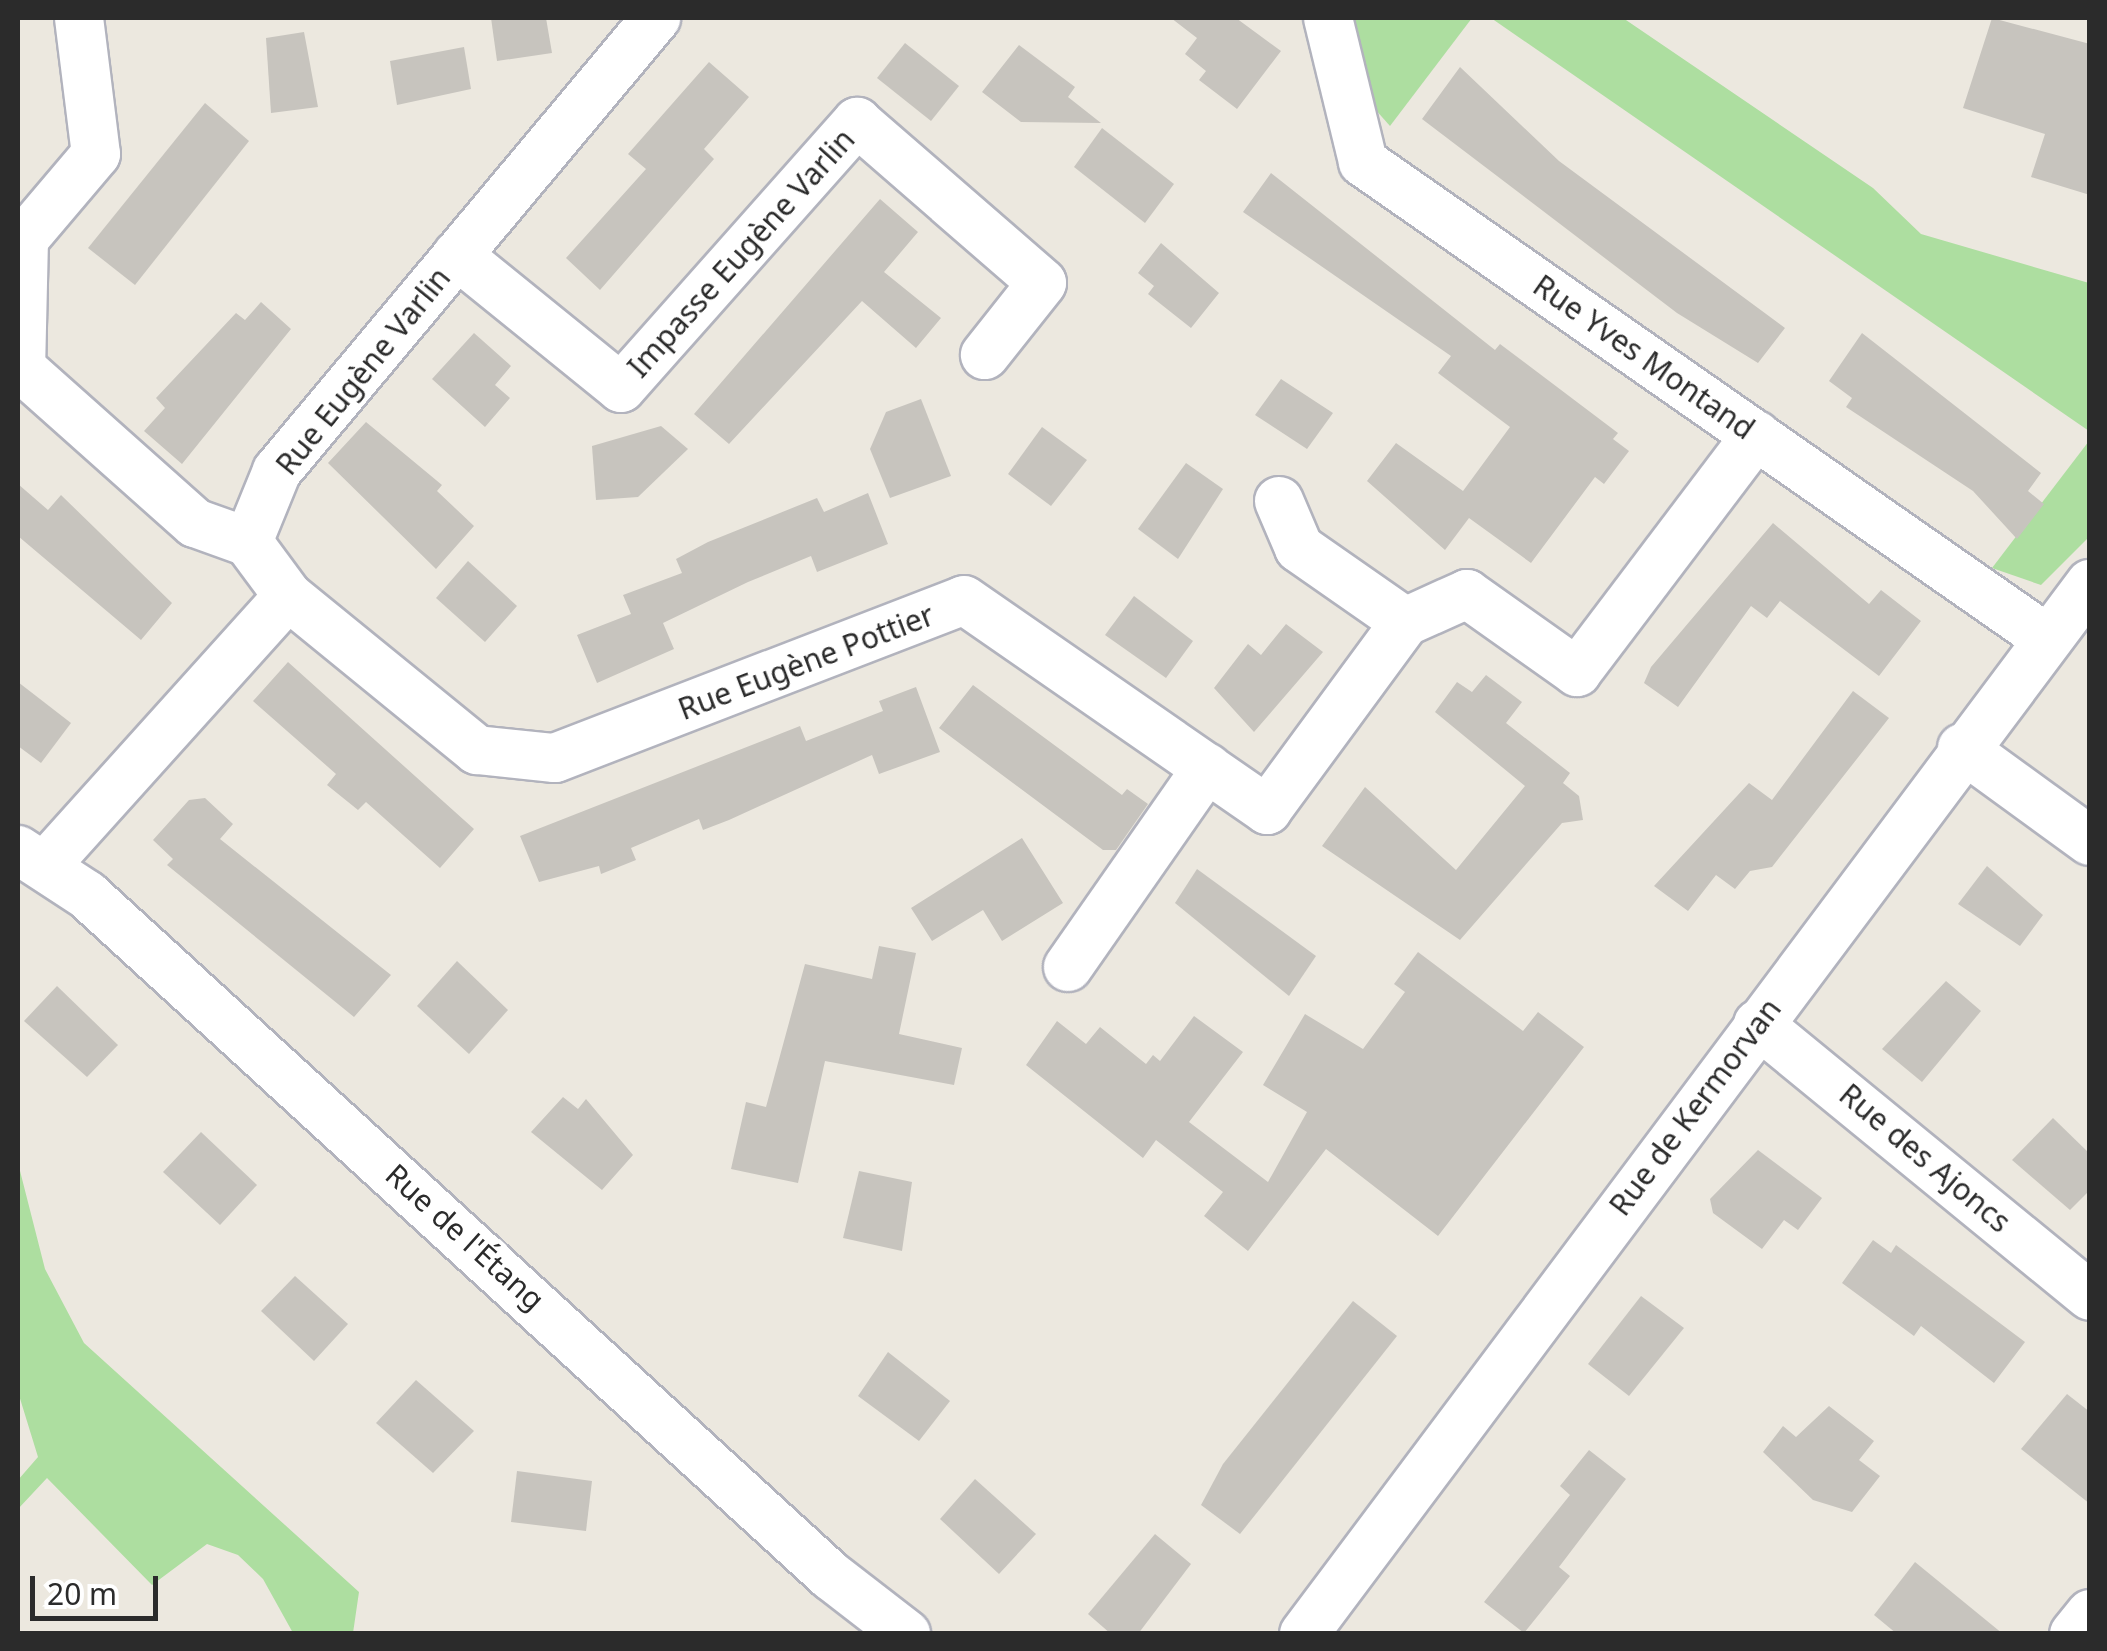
<!DOCTYPE html>
<html>
<head>
<meta charset="utf-8">
<style>
  body { margin:0 }
  #map { position:relative; width:2107px; height:1651px; overflow:hidden; background:#ece8df; font-family:"Noto Sans",sans-serif }
  div>[style] { position:absolute }
  .green>* { inset:0; background:#addea0 }
  .building>* { inset:0; background:#c7c4be }
  .roads { filter:drop-shadow(2px 0 #b2b3bd) drop-shadow(-2px 0 #b2b3bd) drop-shadow(0 2px #b2b3bd) drop-shadow(0 -2px #b2b3bd) }
  .minor>* { height:48px; margin:-24px; padding:0 24px; transform-origin:24px; border-radius:24px; background:#fff }
  span { translate:-50% -50%; white-space:nowrap; text-align:center; line-height:1.15; -webkit-text-stroke:8px #fff; paint-order:stroke }
  .street-label { font-size:30px; color:#2b2b2b }
  .frame { position:absolute; inset:0; border:20px solid #2b2b2b; pointer-events:none }
  .scale { position:absolute; left:30px; top:1576px; width:128px; height:45px; box-sizing:border-box; border:5px solid #2b2b2b; border-top:0; padding-left:12px; font-size:30px; line-height:35px; white-space:nowrap; color:#2b2b2b; -webkit-text-stroke:8px #fff; paint-order:stroke }
</style>
</head>
<body>
<div id="map">
  <div class="green">
    <i style="clip-path:polygon(1354px 18px,1472px 18px,1390px 126px,1374px 108px)"></i>
    <i style="clip-path:polygon(1491px 18px,1623px 18px,1873px 188px,1921px 234px,2089px 283px,2089px 431px)"></i>
    <i style="clip-path:polygon(2089px 441px,2089px 537px,2041px 585px,1992px 568px)"></i>
    <i style="clip-path:polygon(18px 1163px,45px 1269px,84px 1343px,359px 1592px,353px 1633px,293px 1633px,263px 1579px,238px 1555px,207px 1544px,152px 1585px,47px 1478px,18px 1509px,18px 1480px,38px 1457px,18px 1392px)"></i>
  </div>
  <div class="building">
    <i style="clip-path:polygon(491px 18px,546px 18px,552px 53px,497px 61px)"></i>
    <i style="clip-path:polygon(1171px 18px,1236px 18px,1281px 51px,1237px 109px,1199px 80px,1206px 71px,1185px 54px,1197px 38px)"></i>
    <i style="clip-path:polygon(1992px 18px,2090px 44px,2090px 195px,2031px 177px,2045px 134px,1963px 108px)"></i>
    <i style="clip-path:polygon(304px 32px,318px 107px,271px 113px,266px 38px)"></i>
    <i style="clip-path:polygon(905px 43px,959px 86px,931px 121px,877px 78px)"></i>
    <i style="clip-path:polygon(1019px 45px,1075px 87px,1068px 97px,1101px 123px,1021px 122px,982px 92px)"></i>
    <i style="clip-path:polygon(464px 47px,471px 89px,397px 105px,390px 61px)"></i>
    <i style="clip-path:polygon(709px 62px,749px 97px,704px 149px,714px 159px,600px 290px,566px 258px,646px 169px,628px 154px)"></i>
    <i style="clip-path:polygon(1460px 67px,1559px 161px,1785px 328px,1758px 363px,1677px 313px,1422px 119px)"></i>
    <i style="clip-path:polygon(205px 103px,249px 141px,135px 285px,88px 248px)"></i>
    <i style="clip-path:polygon(1102px 128px,1174px 184px,1145px 223px,1074px 167px)"></i>
    <i style="clip-path:polygon(1271px 173px,1495px 350px,1500px 344px,1618px 433px,1613px 439px,1629px 451px,1604px 484px,1595px 477px,1531px 563px,1469px 518px,1445px 550px,1367px 481px,1396px 443px,1463px 491px,1510px 427px,1438px 373px,1451px 356px,1243px 212px)"></i>
    <i style="clip-path:polygon(880px 199px,918px 232px,884px 272px,941px 318px,916px 348px,862px 301px,729px 444px,694px 414px)"></i>
    <i style="clip-path:polygon(1161px 243px,1219px 293px,1191px 328px,1148px 294px,1154px 286px,1138px 273px)"></i>
    <i style="clip-path:polygon(261px 302px,291px 329px,182px 464px,144px 431px,165px 408px,156px 398px,236px 313px,245px 320px)"></i>
    <i style="clip-path:polygon(474px 333px,511px 366px,495px 385px,510px 398px,485px 427px,432px 379px)"></i>
    <i style="clip-path:polygon(1862px 333px,2041px 473px,2028px 491px,2044px 504px,2017px 539px,1973px 491px,1846px 407px,1852px 398px,1829px 381px)"></i>
    <i style="clip-path:polygon(1281px 379px,1333px 413px,1307px 449px,1255px 415px)"></i>
    <i style="clip-path:polygon(921px 399px,951px 476px,890px 498px,870px 449px,886px 412px)"></i>
    <i style="clip-path:polygon(366px 422px,442px 485px,437px 491px,474px 526px,436px 569px,328px 463px)"></i>
    <i style="clip-path:polygon(661px 426px,688px 449px,638px 497px,596px 500px,592px 446px)"></i>
    <i style="clip-path:polygon(1042px 427px,1087px 460px,1051px 506px,1008px 474px)"></i>
    <i style="clip-path:polygon(1186px 463px,1223px 489px,1178px 559px,1138px 529px)"></i>
    <i style="clip-path:polygon(18px 484px,48px 510px,61px 495px,172px 603px,141px 640px,18px 536px)"></i>
    <i style="clip-path:polygon(868px 493px,888px 544px,817px 572px,811px 556px,748px 582px,663px 623px,674px 649px,597px 683px,577px 635px,631px 614px,623px 595px,682px 573px,676px 559px,708px 542px,817px 498px,824px 512px)"></i>
    <i style="clip-path:polygon(1773px 523px,1869px 604px,1881px 590px,1921px 621px,1879px 676px,1780px 601px,1767px 618px,1751px 606px,1678px 707px,1644px 683px,1651px 667px)"></i>
    <i style="clip-path:polygon(468px 561px,517px 606px,485px 642px,436px 598px)"></i>
    <i style="clip-path:polygon(1134px 596px,1193px 641px,1166px 678px,1105px 635px)"></i>
    <i style="clip-path:polygon(1286px 624px,1323px 652px,1254px 732px,1214px 688px,1248px 644px,1261px 655px)"></i>
    <i style="clip-path:polygon(288px 662px,474px 829px,440px 868px,366px 802px,358px 810px,327px 785px,336px 774px,253px 701px)"></i>
    <i style="clip-path:polygon(1486px 675px,1522px 702px,1506px 723px,1570px 773px,1563px 783px,1579px 796px,1583px 820px,1562px 823px,1460px 940px,1322px 846px,1365px 787px,1456px 870px,1525px 786px,1435px 712px,1457px 682px,1472px 692px)"></i>
    <i style="clip-path:polygon(18px 682px,71px 723px,41px 763px,18px 746px)"></i>
    <i style="clip-path:polygon(973px 685px,1122px 795px,1127px 789px,1148px 804px,1116px 850px,1103px 850px,939px 728px)"></i>
    <i style="clip-path:polygon(916px 687px,940px 752px,879px 774px,872px 755px,729px 820px,703px 830px,699px 819px,631px 848px,636px 860px,601px 874px,599px 866px,539px 882px,520px 836px,800px 726px,806px 741px,883px 711px,879px 701px)"></i>
    <i style="clip-path:polygon(1853px 691px,1889px 718px,1772px 867px,1750px 871px,1735px 889px,1716px 875px,1688px 911px,1654px 886px,1749px 783px,1772px 800px)"></i>
    <i style="clip-path:polygon(205px 798px,233px 824px,220px 839px,391px 975px,354px 1017px,167px 865px,173px 859px,153px 840px,189px 800px)"></i>
    <i style="clip-path:polygon(1022px 838px,1063px 903px,1002px 941px,983px 910px,932px 941px,911px 908px)"></i>
    <i style="clip-path:polygon(1987px 866px,2043px 915px,2020px 946px,1958px 904px)"></i>
    <i style="clip-path:polygon(1197px 869px,1316px 956px,1289px 996px,1175px 903px)"></i>
    <i style="clip-path:polygon(879px 946px,916px 953px,899px 1034px,962px 1048px,954px 1085px,825px 1061px,798px 1183px,731px 1169px,746px 1102px,766px 1107px,805px 964px,872px 979px)"></i>
    <i style="clip-path:polygon(1418px 952px,1523px 1031px,1538px 1012px,1584px 1047px,1438px 1236px,1326px 1149px,1248px 1251px,1204px 1216px,1223px 1192px,1156px 1140px,1143px 1158px,1026px 1065px,1057px 1021px,1086px 1044px,1100px 1027px,1146px 1064px,1153px 1055px,1160px 1061px,1194px 1016px,1243px 1052px,1189px 1122px,1268px 1182px,1307px 1112px,1263px 1085px,1305px 1014px,1363px 1049px,1405px 992px,1394px 984px)"></i>
    <i style="clip-path:polygon(457px 961px,508px 1010px,469px 1054px,417px 1006px)"></i>
    <i style="clip-path:polygon(1946px 981px,1981px 1011px,1922px 1082px,1882px 1049px)"></i>
    <i style="clip-path:polygon(57px 986px,118px 1045px,87px 1077px,24px 1021px)"></i>
    <i style="clip-path:polygon(563px 1097px,578px 1109px,586px 1099px,633px 1155px,602px 1190px,531px 1132px)"></i>
    <i style="clip-path:polygon(2053px 1118px,2090px 1154px,2090px 1190px,2070px 1210px,2012px 1160px)"></i>
    <i style="clip-path:polygon(201px 1132px,257px 1185px,220px 1225px,163px 1172px)"></i>
    <i style="clip-path:polygon(1758px 1150px,1822px 1198px,1798px 1230px,1784px 1220px,1762px 1249px,1713px 1213px,1710px 1199px)"></i>
    <i style="clip-path:polygon(859px 1171px,912px 1182px,902px 1251px,843px 1238px)"></i>
    <i style="clip-path:polygon(1873px 1240px,1891px 1253px,1896px 1245px,2025px 1342px,1994px 1383px,1921px 1326px,1914px 1336px,1842px 1283px)"></i>
    <i style="clip-path:polygon(295px 1276px,348px 1324px,314px 1361px,261px 1311px)"></i>
    <i style="clip-path:polygon(1641px 1296px,1684px 1328px,1629px 1396px,1588px 1364px)"></i>
    <i style="clip-path:polygon(1353px 1301px,1397px 1336px,1240px 1534px,1201px 1505px,1223px 1464px)"></i>
    <i style="clip-path:polygon(888px 1352px,950px 1401px,919px 1441px,858px 1396px)"></i>
    <i style="clip-path:polygon(416px 1380px,474px 1431px,433px 1473px,376px 1423px)"></i>
    <i style="clip-path:polygon(2067px 1394px,2090px 1412px,2090px 1504px,2021px 1449px)"></i>
    <i style="clip-path:polygon(1829px 1406px,1874px 1441px,1859px 1460px,1880px 1476px,1852px 1512px,1813px 1500px,1763px 1452px,1783px 1426px,1796px 1437px)"></i>
    <i style="clip-path:polygon(1589px 1450px,1626px 1479px,1559px 1567px,1570px 1576px,1524px 1633px,1484px 1602px,1570px 1495px,1560px 1486px)"></i>
    <i style="clip-path:polygon(517px 1471px,592px 1481px,586px 1531px,511px 1522px)"></i>
    <i style="clip-path:polygon(975px 1479px,1036px 1534px,999px 1574px,940px 1519px)"></i>
    <i style="clip-path:polygon(1155px 1534px,1191px 1564px,1138px 1634px,1111px 1634px,1088px 1614px)"></i>
    <i style="clip-path:polygon(1915px 1562px,2003px 1634px,1897px 1634px,1874px 1615px)"></i>
  </div>
  <div class="roads">
    <div class="minor">
      <i style="left:79px;top:18px;width:137px;rotate:82.9deg"></i>
      <i style="left:96px;top:154px;width:111px;rotate:130.3deg"></i>
      <i style="left:24px;top:239px;width:129px;rotate:91.3deg"></i>
      <i style="left:21px;top:368px;width:233px;rotate:41.7deg"></i>
      <i style="left:195px;top:523px;width:56px;rotate:19.7deg"></i>
      <i style="left:1328px;top:18px;width:148px;rotate:76.3deg"></i>
      <i style="left:1363px;top:162px;width:833px;rotate:34.87deg"></i>
      <i style="left:457px;top:255px;width:211px;rotate:39deg"></i>
      <i style="left:621px;top:388px;width:356px;rotate:-48.4deg"></i>
      <i style="left:857px;top:122px;width:245px;rotate:41deg"></i>
      <i style="left:1042px;top:283px;width:92px;rotate:128.4deg"></i>
      <i style="left:1279px;top:501px;width:51px;rotate:66.9deg"></i>
      <i style="left:1299px;top:548px;width:129px;rotate:34.9deg"></i>
      <i style="left:288px;top:596px;width:244px;rotate:39.2deg"></i>
      <i style="left:477px;top:750px;width:78px;rotate:5.9deg"></i>
      <i style="left:555px;top:758px;width:438px;rotate:-21.1deg"></i>
      <i style="left:964px;top:600px;width:369px;rotate:34.7deg"></i>
      <i style="left:1267px;top:810px;width:233px;rotate:-53.7deg"></i>
      <i style="left:1405px;top:622px;width:68px;rotate:-24.3deg"></i>
      <i style="left:1467px;top:594px;width:135px;rotate:35.3deg"></i>
      <i style="left:1577px;top:672px;width:297px;rotate:-52.9deg"></i>
      <i style="left:1962px;top:748px;width:158px;rotate:36deg"></i>
      <i style="left:18px;top:850px;width:82px;rotate:33.1deg"></i>
      <i style="left:87px;top:895px;width:1009px;rotate:42.47deg"></i>
      <i style="left:831px;top:1576px;width:95px;rotate:37.7deg"></i>
      <i style="left:45px;top:866px;width:363px;rotate:-48deg"></i>
      <i style="left:288px;top:596px;width:67px;rotate:-126.5deg"></i>
      <i style="left:248px;top:542px;width:77px;rotate:-67.8deg"></i>
      <i style="left:277px;top:471px;width:591px;rotate:-50.08deg"></i>
      <i style="left:1068px;top:967px;width:243px;rotate:-55.1deg"></i>
      <i style="left:1758px;top:1024px;width:429px;rotate:39.3deg"></i>
      <i style="left:1304px;top:1634px;width:1312px;rotate:-53.18deg"></i>
      <i style="left:2074px;top:1634px;width:26px;rotate:-51deg"></i>
    </div>
  </div>
  <div class="street-label">
    <span style="left:741px;top:253px;rotate:-48deg">Impasse Eugène Varlin</span>
    <span style="left:1644px;top:357px;rotate:35deg">Rue Yves Montand</span>
    <span style="left:363px;top:371px;rotate:-51deg">Rue Eugène Varlin</span>
    <span style="left:806px;top:662px;rotate:-21deg">Rue Eugène Pottier</span>
    <span style="left:1695px;top:1107px;rotate:-53deg">Rue de Kermorvan</span>
    <span style="left:1925px;top:1158px;rotate:40deg">Rue des Ajoncs</span>
    <span style="left:465px;top:1237px;rotate:42deg">Rue de l'Étang</span>
  </div>
  <div class="frame"></div>
  <div class="scale">20 m</div>
</div>
</body>
</html>
